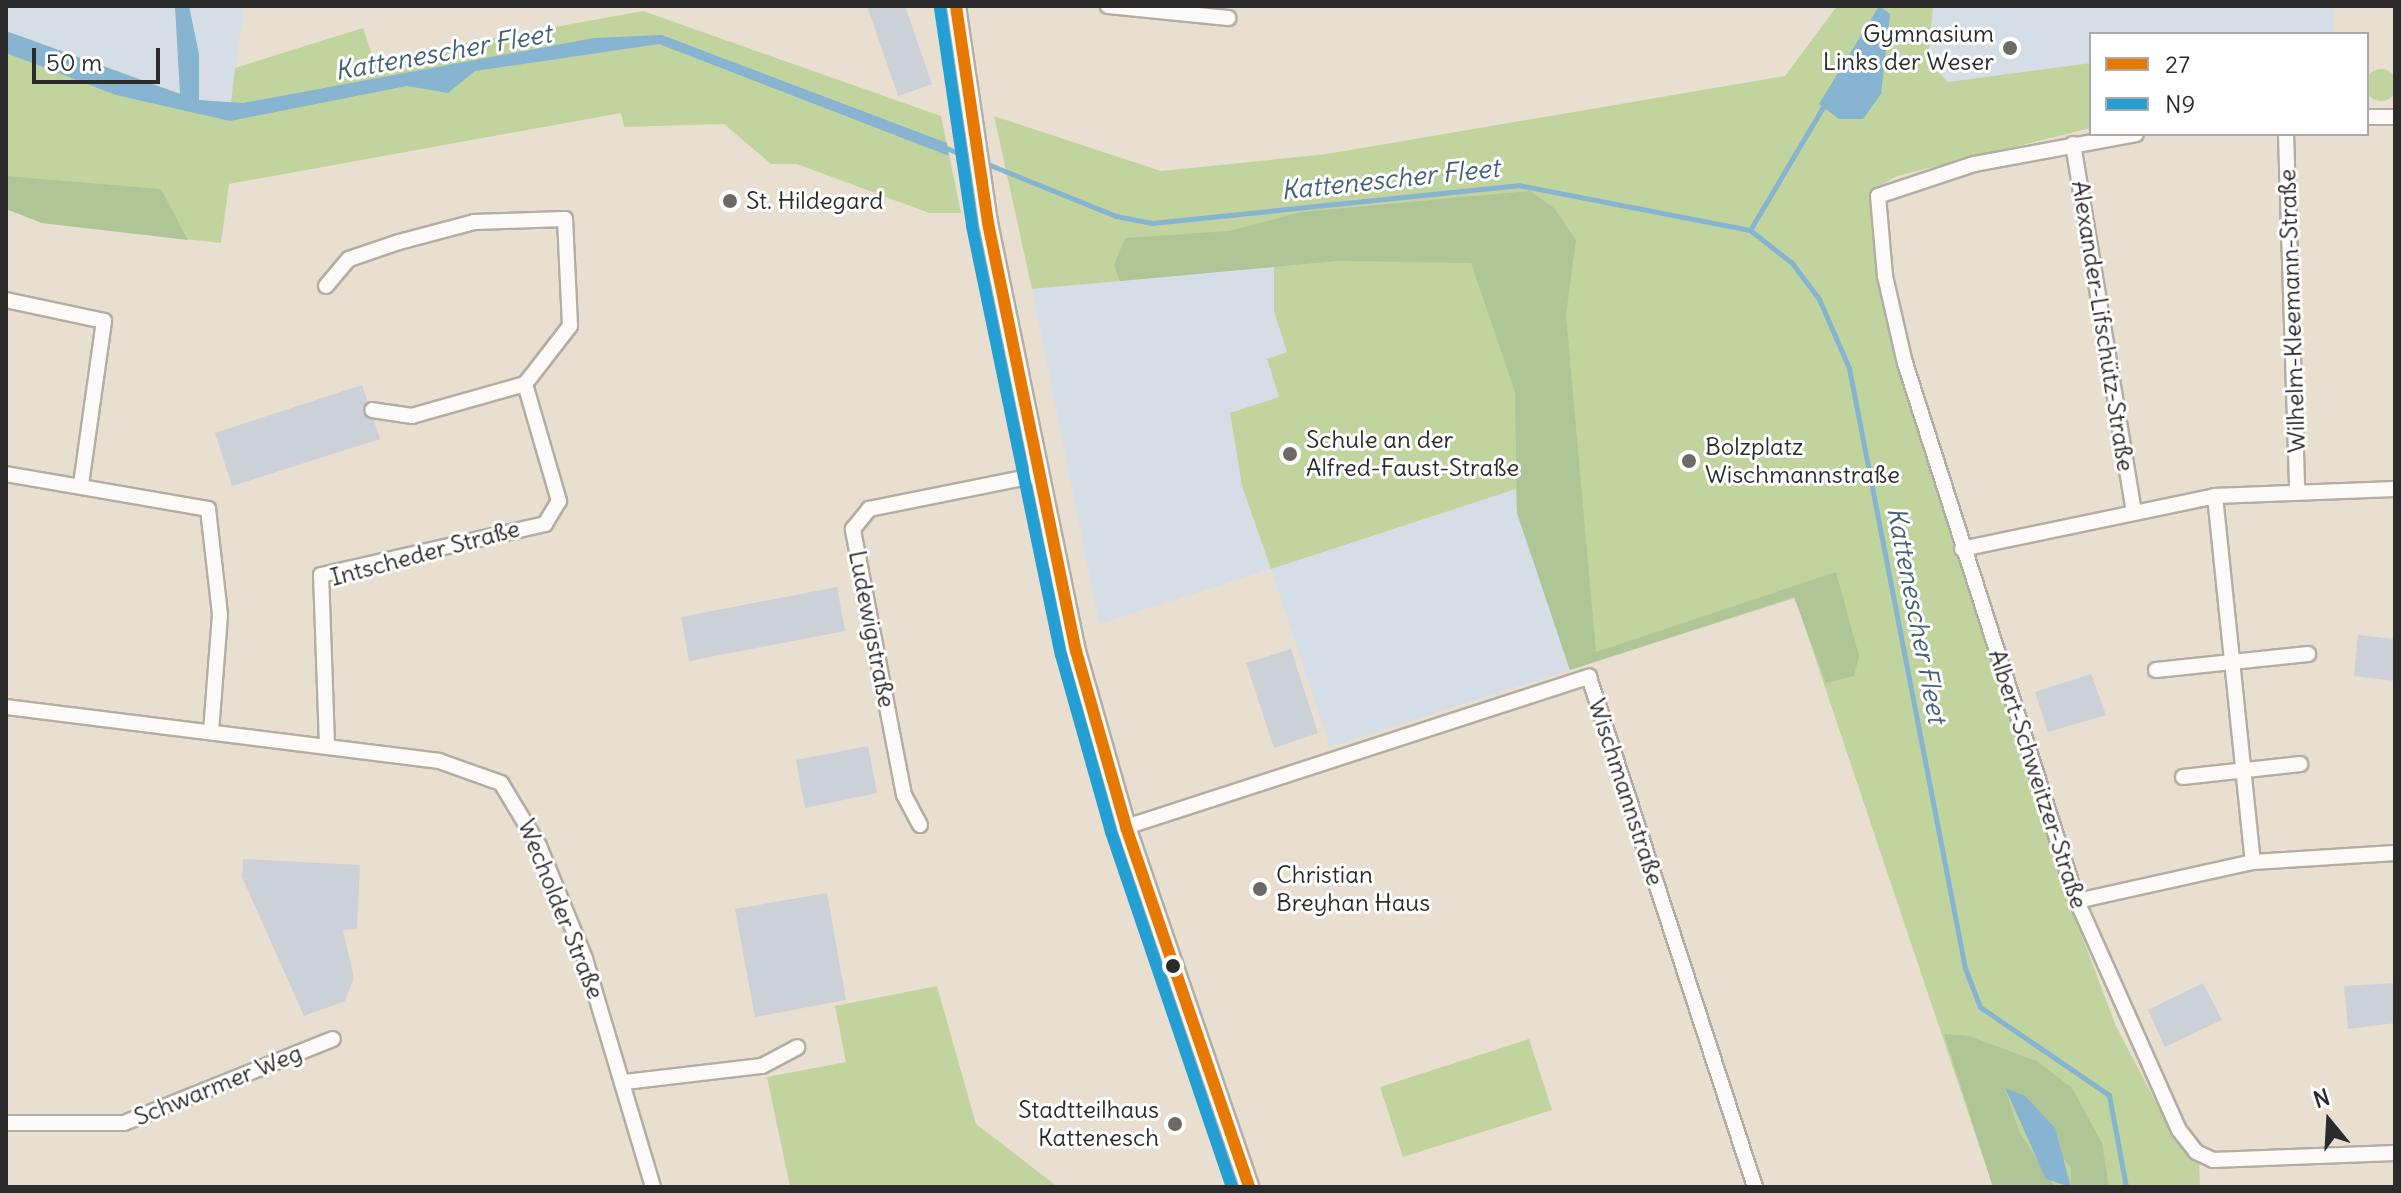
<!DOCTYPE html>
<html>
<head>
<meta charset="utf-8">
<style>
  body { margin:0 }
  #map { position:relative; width:2401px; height:1193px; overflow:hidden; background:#e8dfd0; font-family:Delius,sans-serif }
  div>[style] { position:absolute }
  .built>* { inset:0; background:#d5dee6 }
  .industrial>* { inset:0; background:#cbd1d7 }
  .green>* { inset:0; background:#c2d49e }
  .round { border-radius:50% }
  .forest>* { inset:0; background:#afc596 }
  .water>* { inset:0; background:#87b4d1 }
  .stream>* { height:5px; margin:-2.5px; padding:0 2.5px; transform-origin:2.5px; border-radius:2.5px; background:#87b4d1 }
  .roads { filter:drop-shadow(2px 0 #b3ada3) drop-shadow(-2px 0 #b3ada3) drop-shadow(0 2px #b3ada3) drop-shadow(0 -2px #b3ada3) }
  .minor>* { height:14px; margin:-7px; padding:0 7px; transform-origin:7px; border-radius:7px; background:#fcfaf8 }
  .tertiary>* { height:18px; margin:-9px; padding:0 9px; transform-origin:9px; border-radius:9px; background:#fcfaf8 }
  .bus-1>* { height:12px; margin:-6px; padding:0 6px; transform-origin:6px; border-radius:6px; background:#e57902 }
  .bus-2>* { height:12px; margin:-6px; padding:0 6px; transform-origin:6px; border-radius:6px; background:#249fd3 }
  .dots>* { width:22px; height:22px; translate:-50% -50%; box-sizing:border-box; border:4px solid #fff; border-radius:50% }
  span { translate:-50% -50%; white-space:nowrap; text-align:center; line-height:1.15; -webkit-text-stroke:6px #fff; paint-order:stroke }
  .poi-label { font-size:24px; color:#2b2b2b }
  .right { translate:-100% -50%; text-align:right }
  .left { translate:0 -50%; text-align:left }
  .street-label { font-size:24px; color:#2b2b2b }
  .water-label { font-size:26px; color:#426076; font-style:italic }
  .frame { position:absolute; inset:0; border:8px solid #2b2b2b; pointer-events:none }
  .legend { position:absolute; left:2089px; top:32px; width:280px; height:104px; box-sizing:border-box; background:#fff; border:2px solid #aaa; margin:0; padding:10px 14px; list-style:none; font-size:24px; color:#2b2b2b }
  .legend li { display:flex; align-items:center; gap:16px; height:40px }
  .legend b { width:40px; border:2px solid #aaa }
  .north { position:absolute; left:2289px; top:1081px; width:80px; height:80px; -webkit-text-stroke:6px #fff; paint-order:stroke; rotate:342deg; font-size:22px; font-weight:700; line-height:32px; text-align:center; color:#2b2b2b }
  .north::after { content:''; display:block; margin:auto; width:28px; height:36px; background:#2b2b2b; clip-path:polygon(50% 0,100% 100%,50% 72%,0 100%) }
  .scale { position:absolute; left:32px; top:48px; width:128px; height:36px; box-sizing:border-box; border:4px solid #2b2b2b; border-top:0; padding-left:10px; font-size:24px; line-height:28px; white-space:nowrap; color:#2b2b2b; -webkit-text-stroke:6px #fff; paint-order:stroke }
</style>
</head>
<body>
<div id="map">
  <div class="built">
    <i style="clip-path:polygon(6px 6px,244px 6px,231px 103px,198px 100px,6px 31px)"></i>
    <i style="clip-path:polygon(1933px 6px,2335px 6px,2333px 34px,2091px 34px,2091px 63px,1948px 83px,1928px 62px)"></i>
    <i style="clip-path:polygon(1338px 261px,1515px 392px,1517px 513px,1570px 670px,1330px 747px,1271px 569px,1099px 624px,1032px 289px)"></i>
  </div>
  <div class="industrial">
    <i style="clip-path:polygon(867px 6px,905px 6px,932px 84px,898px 96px)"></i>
    <i style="clip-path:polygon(362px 385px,380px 439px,232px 486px,215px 433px)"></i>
    <i style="clip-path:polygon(837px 587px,845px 631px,689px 661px,681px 617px)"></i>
    <i style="clip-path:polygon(2358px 635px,2395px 639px,2395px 681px,2354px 676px)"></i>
    <i style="clip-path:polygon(1291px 649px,1318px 733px,1274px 748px,1246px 663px)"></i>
    <i style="clip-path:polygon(2091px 674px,2106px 715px,2048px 732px,2035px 692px)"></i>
    <i style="clip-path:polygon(868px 746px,877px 793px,805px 808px,796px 760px)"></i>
    <i style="clip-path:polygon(243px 859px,360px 865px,357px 929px,343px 930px,354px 978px,345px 1001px,304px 1016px,242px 877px)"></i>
    <i style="clip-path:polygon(827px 893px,846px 1000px,755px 1017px,735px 909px)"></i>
    <i style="clip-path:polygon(2203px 983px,2222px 1020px,2165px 1047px,2148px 1010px)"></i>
    <i style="clip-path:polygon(2395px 983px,2395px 1023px,2348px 1029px,2344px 986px)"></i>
  </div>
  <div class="green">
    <i style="clip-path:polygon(1837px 6px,1933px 6px,1928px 62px,1948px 82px,2091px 63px,2091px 128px,1897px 176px,1878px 187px,1873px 231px,1897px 359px,2070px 905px,2116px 1026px,2175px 1139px,2199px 1162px,2200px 1187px,1993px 1187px,1795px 598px,1570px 670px,1517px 513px,1516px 489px,1271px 569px,1242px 486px,1230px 413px,1279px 397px,1267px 359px,1287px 352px,1274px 311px,1274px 267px,1032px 289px,994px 116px,1161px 171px,1327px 154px,1785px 76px)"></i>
    <i style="clip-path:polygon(643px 11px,941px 116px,961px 213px,929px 213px,797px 164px,771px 164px,724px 124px,624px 127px,621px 113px,229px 184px,221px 243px,42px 223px,6px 209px,6px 31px,198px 100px,231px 103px,235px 68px,363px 28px,374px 60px)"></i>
    <i class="round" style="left:2365px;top:69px;width:32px;height:32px"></i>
    <i style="clip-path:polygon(937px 986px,976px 1124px,1058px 1187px,790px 1187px,767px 1077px,846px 1062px,835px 1006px)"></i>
    <i style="clip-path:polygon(1529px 1039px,1552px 1110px,1403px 1157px,1380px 1087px)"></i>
  </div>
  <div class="forest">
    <i style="clip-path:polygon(6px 176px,161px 189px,188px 240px,42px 223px,6px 209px)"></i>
    <i style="clip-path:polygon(1530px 191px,1554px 208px,1576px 240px,1566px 315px,1596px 652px,1836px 572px,1859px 656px,1854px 676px,1826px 683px,1794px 597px,1570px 670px,1517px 513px,1515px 392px,1471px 263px,1338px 261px,1120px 281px,1114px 265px,1125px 238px,1229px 231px,1301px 212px)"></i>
    <i style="clip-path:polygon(1944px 1034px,1969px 1036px,2037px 1061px,2072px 1088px,2102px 1143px,2109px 1187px,2071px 1187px,2071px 1168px,2005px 1088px,2019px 1131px,2055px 1187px,1993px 1187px)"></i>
  </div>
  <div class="water">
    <i style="clip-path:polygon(175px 6px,189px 6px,199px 54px,199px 100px,243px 103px,594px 38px,662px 35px,947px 143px,949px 156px,659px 44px,475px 71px,448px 93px,407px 86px,230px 121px,116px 95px,6px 53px,6px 31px,180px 94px)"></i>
    <i style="clip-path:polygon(1879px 6px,1890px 14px,1881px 94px,1863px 119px,1839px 119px,1819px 104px)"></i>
    <i style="clip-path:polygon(2005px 1088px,2025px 1096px,2055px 1128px,2071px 1187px,2046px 1179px)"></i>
  </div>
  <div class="stream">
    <i style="left:944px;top:147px;width:34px;rotate:23deg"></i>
    <i style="left:985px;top:163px;width:141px;rotate:22deg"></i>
    <i style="left:1116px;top:216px;width:37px;rotate:11deg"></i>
    <i style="left:1152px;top:223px;width:368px;rotate:-5.9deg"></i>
    <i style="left:1518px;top:185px;width:236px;rotate:11deg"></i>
    <i style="left:1750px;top:230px;width:53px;rotate:38.2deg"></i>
    <i style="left:1792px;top:263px;width:45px;rotate:53.1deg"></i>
    <i style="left:1819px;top:299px;width:75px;rotate:66.5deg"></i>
    <i style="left:1849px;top:368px;width:611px;rotate:79.06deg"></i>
    <i style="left:1965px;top:968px;width:42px;rotate:69deg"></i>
    <i style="left:1980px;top:1007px;width:156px;rotate:34.3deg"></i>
    <i style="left:2109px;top:1095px;width:94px;rotate:79.5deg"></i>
    <i style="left:1750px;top:230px;width:143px;rotate:-59.3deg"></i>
  </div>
  <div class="roads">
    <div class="minor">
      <i style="left:1108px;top:6px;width:121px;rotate:5.7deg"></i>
      <i style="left:2367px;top:117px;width:28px"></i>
      <i style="left:2136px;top:134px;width:165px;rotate:169.5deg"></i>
      <i style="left:1974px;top:164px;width:101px;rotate:161.6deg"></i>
      <i style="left:1878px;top:196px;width:80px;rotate:85deg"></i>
      <i style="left:1885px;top:276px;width:89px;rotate:77.1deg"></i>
      <i style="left:1905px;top:363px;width:565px;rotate:72.27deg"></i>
      <i style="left:2077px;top:901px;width:251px;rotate:66deg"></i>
      <i style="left:2179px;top:1130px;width:28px;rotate:52deg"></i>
      <i style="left:2196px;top:1152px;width:19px;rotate:25deg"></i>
      <i style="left:2213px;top:1160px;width:182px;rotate:-2.2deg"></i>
      <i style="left:2286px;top:134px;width:354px;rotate:88.2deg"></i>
      <i style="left:2073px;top:144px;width:369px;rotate:80.6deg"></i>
      <i style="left:326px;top:286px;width:35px;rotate:-50deg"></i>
      <i style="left:349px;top:259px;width:53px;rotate:-18.8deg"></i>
      <i style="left:399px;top:242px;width:78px;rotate:-14.9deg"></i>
      <i style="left:474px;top:222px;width:91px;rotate:-1.9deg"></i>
      <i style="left:565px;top:219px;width:107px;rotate:87.3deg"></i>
      <i style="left:570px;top:326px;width:73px;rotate:127.8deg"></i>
      <i style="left:525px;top:384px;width:117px;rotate:164.2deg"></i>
      <i style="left:412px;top:416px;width:40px;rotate:-171.5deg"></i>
      <i style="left:6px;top:300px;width:100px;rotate:12.1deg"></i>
      <i style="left:104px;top:321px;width:165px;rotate:98deg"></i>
      <i style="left:6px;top:474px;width:205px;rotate:9.8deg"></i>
      <i style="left:208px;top:509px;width:107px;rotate:83.5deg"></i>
      <i style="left:220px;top:615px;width:117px;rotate:94.4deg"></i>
      <i style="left:2215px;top:496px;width:368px;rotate:84.1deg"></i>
      <i style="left:1962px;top:549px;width:258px;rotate:-11.8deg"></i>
      <i style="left:2215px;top:496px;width:180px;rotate:-2.2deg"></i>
      <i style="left:2156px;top:670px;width:153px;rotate:-6deg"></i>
      <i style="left:6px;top:707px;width:436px;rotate:7.1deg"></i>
      <i style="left:439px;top:761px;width:66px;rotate:19.5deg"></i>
      <i style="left:501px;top:783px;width:74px;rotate:58.9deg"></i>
      <i style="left:539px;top:846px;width:122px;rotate:67.8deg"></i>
      <i style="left:585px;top:959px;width:238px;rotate:73.4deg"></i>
      <i style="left:327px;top:745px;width:170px;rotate:-92deg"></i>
      <i style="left:321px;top:575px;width:230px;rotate:-12.8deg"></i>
      <i style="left:545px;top:524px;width:27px;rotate:-59deg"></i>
      <i style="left:559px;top:501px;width:122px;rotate:-106.2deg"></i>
      <i style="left:2183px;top:777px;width:118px;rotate:-6.3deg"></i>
      <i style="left:920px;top:825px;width:34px;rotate:-118deg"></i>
      <i style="left:904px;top:795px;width:271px;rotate:-100.9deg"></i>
      <i style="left:853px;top:529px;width:26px;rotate:-51deg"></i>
      <i style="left:869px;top:509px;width:171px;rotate:-11.4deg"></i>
      <i style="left:1126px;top:827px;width:487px;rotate:-18deg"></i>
      <i style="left:1589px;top:677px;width:536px;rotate:71.97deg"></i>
      <i style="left:2077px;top:901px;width:180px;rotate:-12.5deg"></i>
      <i style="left:2253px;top:862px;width:142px;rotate:-3.6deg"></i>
      <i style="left:625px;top:1082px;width:138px;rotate:-6.7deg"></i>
      <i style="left:762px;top:1066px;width:40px;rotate:-28deg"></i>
      <i style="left:6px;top:1123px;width:118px"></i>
      <i style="left:124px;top:1123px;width:225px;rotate:-21.9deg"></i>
    </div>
    <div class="tertiary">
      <i style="left:956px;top:6px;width:219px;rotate:81.6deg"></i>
      <i style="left:988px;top:223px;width:437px;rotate:78.4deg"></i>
      <i style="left:1076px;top:651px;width:183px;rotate:74.1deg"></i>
      <i style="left:1126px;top:827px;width:380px;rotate:71.1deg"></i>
    </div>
  </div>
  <div class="bus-1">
    <i style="left:956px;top:6px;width:219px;rotate:81.6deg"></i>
    <i style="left:988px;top:223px;width:437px;rotate:78.4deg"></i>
    <i style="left:1076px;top:651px;width:183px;rotate:74.1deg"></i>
    <i style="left:1126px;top:827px;width:380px;rotate:71.1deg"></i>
  </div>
  <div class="bus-2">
    <i style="left:940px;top:8px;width:220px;rotate:81.6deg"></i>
    <i style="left:972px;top:226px;width:438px;rotate:78.3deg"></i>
    <i style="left:1061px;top:655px;width:184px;rotate:74.2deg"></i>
    <i style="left:1111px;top:832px;width:375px;rotate:71.2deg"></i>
  </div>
  <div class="dots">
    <i style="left:2010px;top:48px;background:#6d6a65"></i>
    <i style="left:730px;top:201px;background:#6d6a65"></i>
    <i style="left:1290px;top:454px;background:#6d6a65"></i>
    <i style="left:1689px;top:461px;background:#6d6a65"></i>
    <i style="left:1260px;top:889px;background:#6d6a65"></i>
    <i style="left:1173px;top:966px;background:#2b2b2b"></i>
    <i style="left:1175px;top:1124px;background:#6d6a65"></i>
  </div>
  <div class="poi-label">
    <span class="right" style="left:1994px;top:48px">Gymnasium<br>Links der Weser</span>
    <span class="left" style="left:746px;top:201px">St. Hildegard</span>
    <span class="left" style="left:1306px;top:454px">Schule an der<br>Alfred-Faust-Straße</span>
    <span class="left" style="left:1705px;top:461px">Bolzplatz<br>Wischmannstraße</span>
    <span class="left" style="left:1276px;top:889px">Christian<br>Breyhan Haus</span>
    <span class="right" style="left:1159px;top:1124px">Stadtteilhaus<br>Kattenesch</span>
  </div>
  <div class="street-label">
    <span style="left:2292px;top:311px;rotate:-92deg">Wilhelm-Kleemann-Straße</span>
    <span style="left:2103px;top:326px;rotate:81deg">Alexander-Lifschütz-Straße</span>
    <span style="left:425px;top:553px;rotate:-15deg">Intscheder Straße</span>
    <span style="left:872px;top:629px;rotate:79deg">Ludewigstraße</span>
    <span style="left:2038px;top:779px;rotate:72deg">Albert-Schweitzer-Straße</span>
    <span style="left:1626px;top:792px;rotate:72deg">Wischmannstraße</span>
    <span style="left:561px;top:909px;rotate:68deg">Wecholder Straße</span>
    <span style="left:218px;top:1085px;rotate:-22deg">Schwarmer Weg</span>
  </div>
  <div class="water-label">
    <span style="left:443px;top:52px;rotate:-10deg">Kattenescher Fleet</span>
    <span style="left:1390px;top:179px;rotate:-6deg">Kattenescher Fleet</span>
    <span style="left:1917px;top:615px;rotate:79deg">Kattenescher Fleet</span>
  </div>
  <div class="frame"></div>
  <ul class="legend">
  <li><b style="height:10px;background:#e57902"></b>27</li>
  <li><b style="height:10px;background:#249fd3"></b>N9</li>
  </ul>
  <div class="north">N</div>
  <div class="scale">50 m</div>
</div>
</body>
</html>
